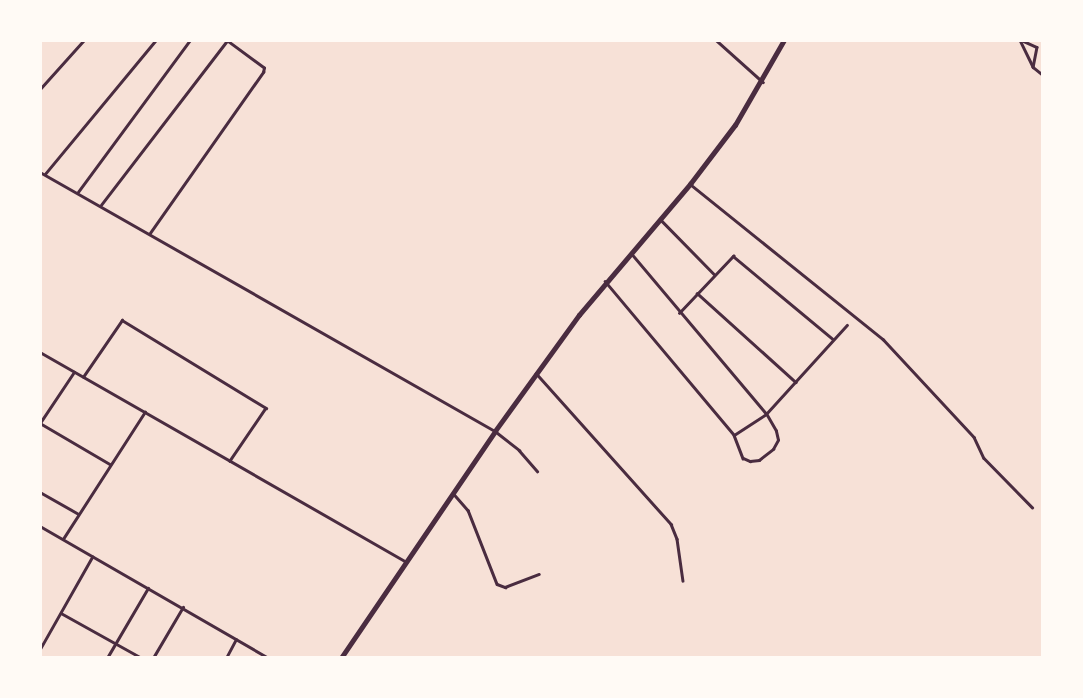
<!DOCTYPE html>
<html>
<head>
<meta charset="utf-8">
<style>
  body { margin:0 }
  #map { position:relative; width:1083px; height:698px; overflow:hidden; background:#f7e1d7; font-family:Poppins,sans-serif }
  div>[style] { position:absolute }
  .minor>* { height:2.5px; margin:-1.25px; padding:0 1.25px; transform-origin:1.25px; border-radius:1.25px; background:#4a2c40 }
  .secondary>* { height:4.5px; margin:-2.25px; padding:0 2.25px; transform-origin:2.25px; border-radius:2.25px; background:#4a2c40 }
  span { translate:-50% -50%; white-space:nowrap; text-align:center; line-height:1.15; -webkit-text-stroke:6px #fffaf5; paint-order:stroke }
  .frame { position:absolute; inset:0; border:42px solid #fffaf5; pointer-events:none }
</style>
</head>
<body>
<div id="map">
  <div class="minor">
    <i style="left:716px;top:40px;width:63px;rotate:41.8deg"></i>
    <i style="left:1020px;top:40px;width:30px;rotate:64deg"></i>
    <i style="left:1021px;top:40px;width:17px;rotate:24deg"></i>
    <i style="left:1037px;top:47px;width:20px;rotate:101deg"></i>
    <i style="left:1033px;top:67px;width:13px;rotate:39deg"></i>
    <i style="left:40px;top:89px;width:66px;rotate:-48.1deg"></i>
    <i style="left:40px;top:172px;width:524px;rotate:29.65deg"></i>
    <i style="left:495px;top:431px;width:31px;rotate:38deg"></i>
    <i style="left:519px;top:450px;width:28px;rotate:49deg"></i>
    <i style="left:45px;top:174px;width:174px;rotate:-50.4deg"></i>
    <i style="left:690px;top:184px;width:248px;rotate:38.8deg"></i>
    <i style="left:883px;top:339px;width:134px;rotate:47.1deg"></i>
    <i style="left:974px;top:437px;width:23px;rotate:65deg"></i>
    <i style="left:984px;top:458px;width:69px;rotate:45.6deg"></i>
    <i style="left:78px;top:192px;width:189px;rotate:-53.6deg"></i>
    <i style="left:101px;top:205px;width:207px;rotate:-52.5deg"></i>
    <i style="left:660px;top:219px;width:77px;rotate:45.5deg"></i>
    <i style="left:150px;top:233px;width:197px;rotate:-54.9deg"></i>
    <i style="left:263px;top:72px;width:4px;rotate:-76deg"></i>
    <i style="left:264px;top:68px;width:47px;rotate:-143.6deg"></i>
    <i style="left:605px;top:281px;width:201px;rotate:50deg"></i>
    <i style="left:734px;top:435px;width:25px;rotate:69deg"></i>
    <i style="left:743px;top:458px;width:8px;rotate:23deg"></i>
    <i style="left:750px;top:461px;width:9px;rotate:-6deg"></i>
    <i style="left:759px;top:460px;width:18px;rotate:-38deg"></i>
    <i style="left:773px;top:449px;width:10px;rotate:-61deg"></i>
    <i style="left:778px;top:440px;width:9px;rotate:-103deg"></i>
    <i style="left:776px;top:431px;width:20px;rotate:-120deg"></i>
    <i style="left:766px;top:414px;width:208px;rotate:-130.1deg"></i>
    <i style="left:697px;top:293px;width:133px;rotate:42deg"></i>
    <i style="left:679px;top:313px;width:79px;rotate:-46.5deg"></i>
    <i style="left:733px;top:256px;width:130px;rotate:39.7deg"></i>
    <i style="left:40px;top:352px;width:422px;rotate:29.8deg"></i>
    <i style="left:536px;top:373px;width:203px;rotate:48.2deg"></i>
    <i style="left:671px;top:524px;width:16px;rotate:68deg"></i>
    <i style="left:677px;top:539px;width:42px;rotate:81.9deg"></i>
    <i style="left:83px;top:377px;width:69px;rotate:-55.6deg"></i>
    <i style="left:122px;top:320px;width:169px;rotate:31.4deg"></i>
    <i style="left:266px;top:408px;width:64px;rotate:124.2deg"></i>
    <i style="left:40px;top:423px;width:81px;rotate:30.4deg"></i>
    <i style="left:40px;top:423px;width:61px;rotate:-56.3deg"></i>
    <i style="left:734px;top:435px;width:38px;rotate:-33deg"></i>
    <i style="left:766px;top:414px;width:120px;rotate:-47.7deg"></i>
    <i style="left:40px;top:492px;width:43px;rotate:29.6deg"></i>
    <i style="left:453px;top:493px;width:23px;rotate:49deg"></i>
    <i style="left:468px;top:510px;width:79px;rotate:68.6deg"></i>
    <i style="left:497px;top:584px;width:9px;rotate:21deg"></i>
    <i style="left:505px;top:587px;width:36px;rotate:-21deg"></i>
    <i style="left:40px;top:526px;width:264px;rotate:30deg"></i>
    <i style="left:63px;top:539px;width:151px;rotate:-57.2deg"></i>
    <i style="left:61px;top:613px;width:93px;rotate:29.1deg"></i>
    <i style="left:40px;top:649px;width:106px;rotate:-60.5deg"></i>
    <i style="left:107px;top:658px;width:81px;rotate:-59.6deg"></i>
    <i style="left:153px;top:658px;width:59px;rotate:-59.5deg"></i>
    <i style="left:226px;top:658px;width:21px;rotate:-62deg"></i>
  </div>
  <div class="secondary">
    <i style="left:341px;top:658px;width:274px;rotate:-55.8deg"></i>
    <i style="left:495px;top:431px;width:143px;rotate:-54.1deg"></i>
    <i style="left:579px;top:315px;width:172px;rotate:-49.7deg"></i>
    <i style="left:690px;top:184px;width:74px;rotate:-52.7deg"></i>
    <i style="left:735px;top:125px;width:98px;rotate:-60deg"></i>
  </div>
  <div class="frame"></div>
</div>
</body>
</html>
